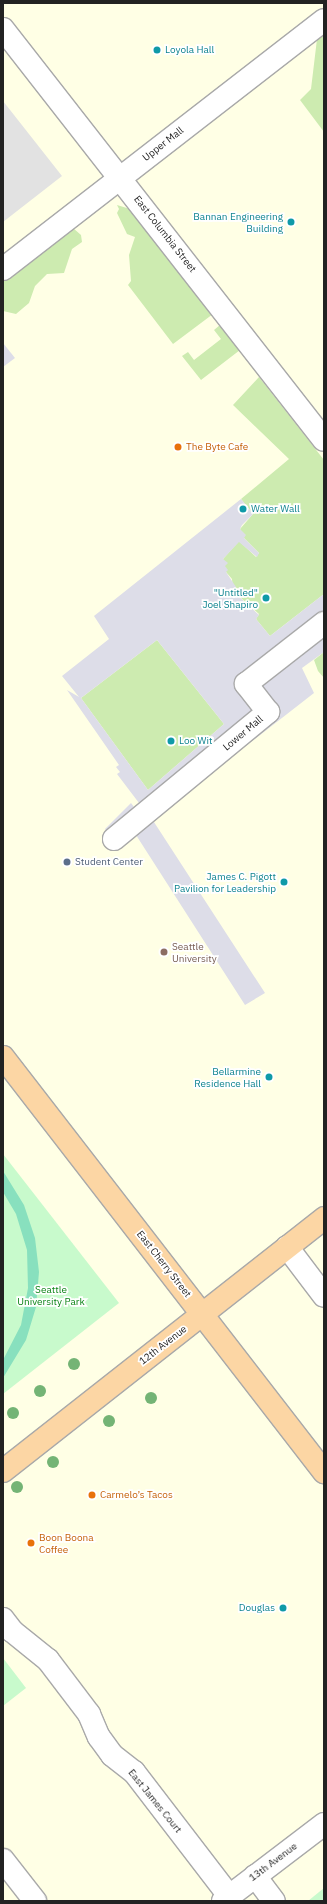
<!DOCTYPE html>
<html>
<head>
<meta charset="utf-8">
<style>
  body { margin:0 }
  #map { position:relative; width:327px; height:1904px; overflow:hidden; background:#f2efe9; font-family:"IBM Plex Sans",sans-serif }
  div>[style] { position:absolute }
  .education>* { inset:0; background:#ffffe5 }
  .grass>* { inset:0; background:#cdebb0 }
  .park>* { inset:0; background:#c8facc }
  .pitch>* { inset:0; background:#88e0be }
  .parking>* { inset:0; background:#e2e2e2 }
  .plaza>* { inset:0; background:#dddde8 }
  .roads { filter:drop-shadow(1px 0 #a9a9a9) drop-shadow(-1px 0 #a9a9a9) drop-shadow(0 1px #a9a9a9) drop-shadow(0 -1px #a9a9a9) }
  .minor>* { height:22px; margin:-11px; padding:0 11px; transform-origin:11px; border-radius:11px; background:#fff }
  .major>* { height:22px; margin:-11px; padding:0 11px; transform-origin:11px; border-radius:11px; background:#fcd6a4 }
  .trees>* { width:12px; height:12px; margin:-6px; border-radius:50%; background:#74b475 }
  .dots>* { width:11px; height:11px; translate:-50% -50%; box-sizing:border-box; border:2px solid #fff; border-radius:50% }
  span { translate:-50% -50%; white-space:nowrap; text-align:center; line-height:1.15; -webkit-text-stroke:3.5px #fff; paint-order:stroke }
  .culture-label { font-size:10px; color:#0d838f }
  .left { translate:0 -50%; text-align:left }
  .right { translate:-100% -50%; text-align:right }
  .street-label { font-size:10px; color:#222 }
  .food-label { font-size:10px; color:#c56008 }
  .service-label { font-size:10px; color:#4e5e75 }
  .education-label { font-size:10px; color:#785e54 }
  .park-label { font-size:10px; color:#0c8416 }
  .frame { position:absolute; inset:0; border:4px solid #222; pointer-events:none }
</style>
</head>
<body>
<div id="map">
  <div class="education">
    <i style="clip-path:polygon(3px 3px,324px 3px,324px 1901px,3px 1901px)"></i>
  </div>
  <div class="grass">
    <i style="clip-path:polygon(324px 33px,324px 132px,300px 100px,311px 89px,317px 39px)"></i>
    <i style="clip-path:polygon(117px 205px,130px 209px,213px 314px,173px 344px,128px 285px,131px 281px,129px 255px,135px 237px,127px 234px,117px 213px,119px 209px)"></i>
    <i style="clip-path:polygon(73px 228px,81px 235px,82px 242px,72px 249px,64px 273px,47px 274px,35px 286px,29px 303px,16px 314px,3px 311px,3px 281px)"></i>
    <i style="clip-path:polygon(220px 325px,240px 350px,201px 380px,182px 356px,188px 352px,194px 360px,221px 339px,214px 330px)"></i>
    <i style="clip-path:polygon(259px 377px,324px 460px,324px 594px,270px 636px,256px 619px,259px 614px,233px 591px,232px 579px,226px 572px,223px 559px,239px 541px,256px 557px,259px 553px,244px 538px,240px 529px,253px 514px,241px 499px,289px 459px,233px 405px)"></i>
    <i style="clip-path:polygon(157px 640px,224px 724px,148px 790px,81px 698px)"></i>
    <i style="clip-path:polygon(324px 652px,324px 678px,318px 671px,314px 660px)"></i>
  </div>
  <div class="park">
    <i style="clip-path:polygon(3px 1154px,119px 1303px,3px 1394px)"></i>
    <i style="clip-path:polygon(3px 1658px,26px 1688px,3px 1706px)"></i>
    <i style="clip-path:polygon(324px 1888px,324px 1901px,308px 1901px)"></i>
  </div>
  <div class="pitch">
    <i style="clip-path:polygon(3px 1171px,24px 1205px,35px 1238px,39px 1272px,36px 1307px,26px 1340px,3px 1378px,3px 1360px,21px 1325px,28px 1288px,27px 1250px,16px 1214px,3px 1192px)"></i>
  </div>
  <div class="parking">
    <i style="clip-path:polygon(3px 101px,62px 176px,3px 222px)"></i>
  </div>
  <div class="plaza">
    <i style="clip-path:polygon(3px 343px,15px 358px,3px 367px)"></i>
    <i style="clip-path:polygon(evenodd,241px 499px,253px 514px,242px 525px,240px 529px,246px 535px,244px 538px,259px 553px,257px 557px,239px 542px,223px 559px,228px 563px,225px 566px,228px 570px,226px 572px,236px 587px,233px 591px,259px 615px,256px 619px,270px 636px,324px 594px,324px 652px,302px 668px,314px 693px,152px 819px,265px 993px,245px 1005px,136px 835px,120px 848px,105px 829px,131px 803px,134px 807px,139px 803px,117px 774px,120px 772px,116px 767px,119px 765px,67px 690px,79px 697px,62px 676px,109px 639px,94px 616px,241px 499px,157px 640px,224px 724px,148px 790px,81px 698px,157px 640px)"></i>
  </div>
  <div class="roads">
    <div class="minor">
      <i style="left:3px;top:29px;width:521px;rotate:52.01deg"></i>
      <i style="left:3px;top:269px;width:406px;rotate:-37.8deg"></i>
      <i style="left:114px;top:839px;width:200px;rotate:-39.5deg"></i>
      <i style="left:268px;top:712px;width:36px;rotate:-128deg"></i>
      <i style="left:246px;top:684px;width:99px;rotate:-38deg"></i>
      <i style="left:287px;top:1247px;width:61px;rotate:52.9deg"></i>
      <i style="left:3px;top:1619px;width:15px;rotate:53deg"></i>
      <i style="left:12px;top:1631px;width:46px;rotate:38.9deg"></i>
      <i style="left:48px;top:1660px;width:68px;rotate:52.8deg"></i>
      <i style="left:89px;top:1714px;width:25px;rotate:67deg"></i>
      <i style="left:99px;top:1737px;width:22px;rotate:54deg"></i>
      <i style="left:112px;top:1755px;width:28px;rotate:38deg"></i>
      <i style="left:134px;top:1772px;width:156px;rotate:52.5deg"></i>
      <i style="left:3px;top:1860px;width:52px;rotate:52deg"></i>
      <i style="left:255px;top:1876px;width:31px;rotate:53deg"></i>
      <i style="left:223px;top:1901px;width:127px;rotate:-37.3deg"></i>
    </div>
    <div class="major">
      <i style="left:3px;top:1057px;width:525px;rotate:52.28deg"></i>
      <i style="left:3px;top:1471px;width:409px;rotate:-38.2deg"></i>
    </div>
  </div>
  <div class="trees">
    <i style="left:74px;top:1364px"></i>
    <i style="left:40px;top:1391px"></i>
    <i style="left:151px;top:1398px"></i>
    <i style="left:13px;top:1413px"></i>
    <i style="left:109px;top:1421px"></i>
    <i style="left:53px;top:1462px"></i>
    <i style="left:17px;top:1487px"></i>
  </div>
  <div class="dots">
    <i style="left:157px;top:50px;background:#0f9aa8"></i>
    <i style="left:291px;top:222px;background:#0f9aa8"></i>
    <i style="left:178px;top:447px;background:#e8710a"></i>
    <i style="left:243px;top:509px;background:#0f9aa8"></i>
    <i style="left:266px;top:598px;background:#0f9aa8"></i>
    <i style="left:171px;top:741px;background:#0f9aa8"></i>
    <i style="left:67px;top:862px;background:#5c6f8a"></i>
    <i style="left:284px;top:882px;background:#0f9aa8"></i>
    <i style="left:164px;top:952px;background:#8d6e63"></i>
    <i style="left:269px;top:1077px;background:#0f9aa8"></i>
    <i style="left:92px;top:1495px;background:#e8710a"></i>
    <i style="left:31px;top:1543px;background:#e8710a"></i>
    <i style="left:283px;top:1608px;background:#0f9aa8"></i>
  </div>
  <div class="culture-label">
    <span class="left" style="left:165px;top:50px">Loyola Hall</span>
    <span class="right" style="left:283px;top:222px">Bannan Engineering<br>Building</span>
    <span class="left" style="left:251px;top:509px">Water Wall</span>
    <span class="right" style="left:258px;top:598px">"Untitled"<br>Joel Shapiro</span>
    <span class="left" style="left:179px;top:741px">Loo Wit</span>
    <span class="right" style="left:276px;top:882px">James C. Pigott<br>Pavilion for Leadership</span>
    <span class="right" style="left:261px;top:1077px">Bellarmine<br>Residence Hall</span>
    <span class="right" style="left:275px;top:1608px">Douglas</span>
  </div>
  <div class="street-label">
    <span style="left:163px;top:144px;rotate:-38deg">Upper Mall</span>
    <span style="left:165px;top:234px;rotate:52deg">East Columbia Street</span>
    <span style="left:243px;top:733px;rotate:-40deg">Lower Mall</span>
    <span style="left:164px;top:1264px;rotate:52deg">East Cherry Street</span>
    <span style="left:163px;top:1345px;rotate:-38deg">12th Avenue</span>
    <span style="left:155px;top:1801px;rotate:51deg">East James Court</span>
    <span style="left:273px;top:1862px;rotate:-37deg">13th Avenue</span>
  </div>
  <div class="food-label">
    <span class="left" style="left:186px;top:447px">The Byte Cafe</span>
    <span class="left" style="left:100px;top:1495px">Carmelo’s Tacos</span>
    <span class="left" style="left:39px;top:1543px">Boon Boona<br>Coffee</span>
  </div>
  <div class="service-label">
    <span class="left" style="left:75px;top:862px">Student Center</span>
  </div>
  <div class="education-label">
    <span class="left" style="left:172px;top:952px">Seattle<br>University</span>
  </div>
  <div class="park-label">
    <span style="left:51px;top:1295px">Seattle<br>University Park</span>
  </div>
  <div class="frame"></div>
</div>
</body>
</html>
